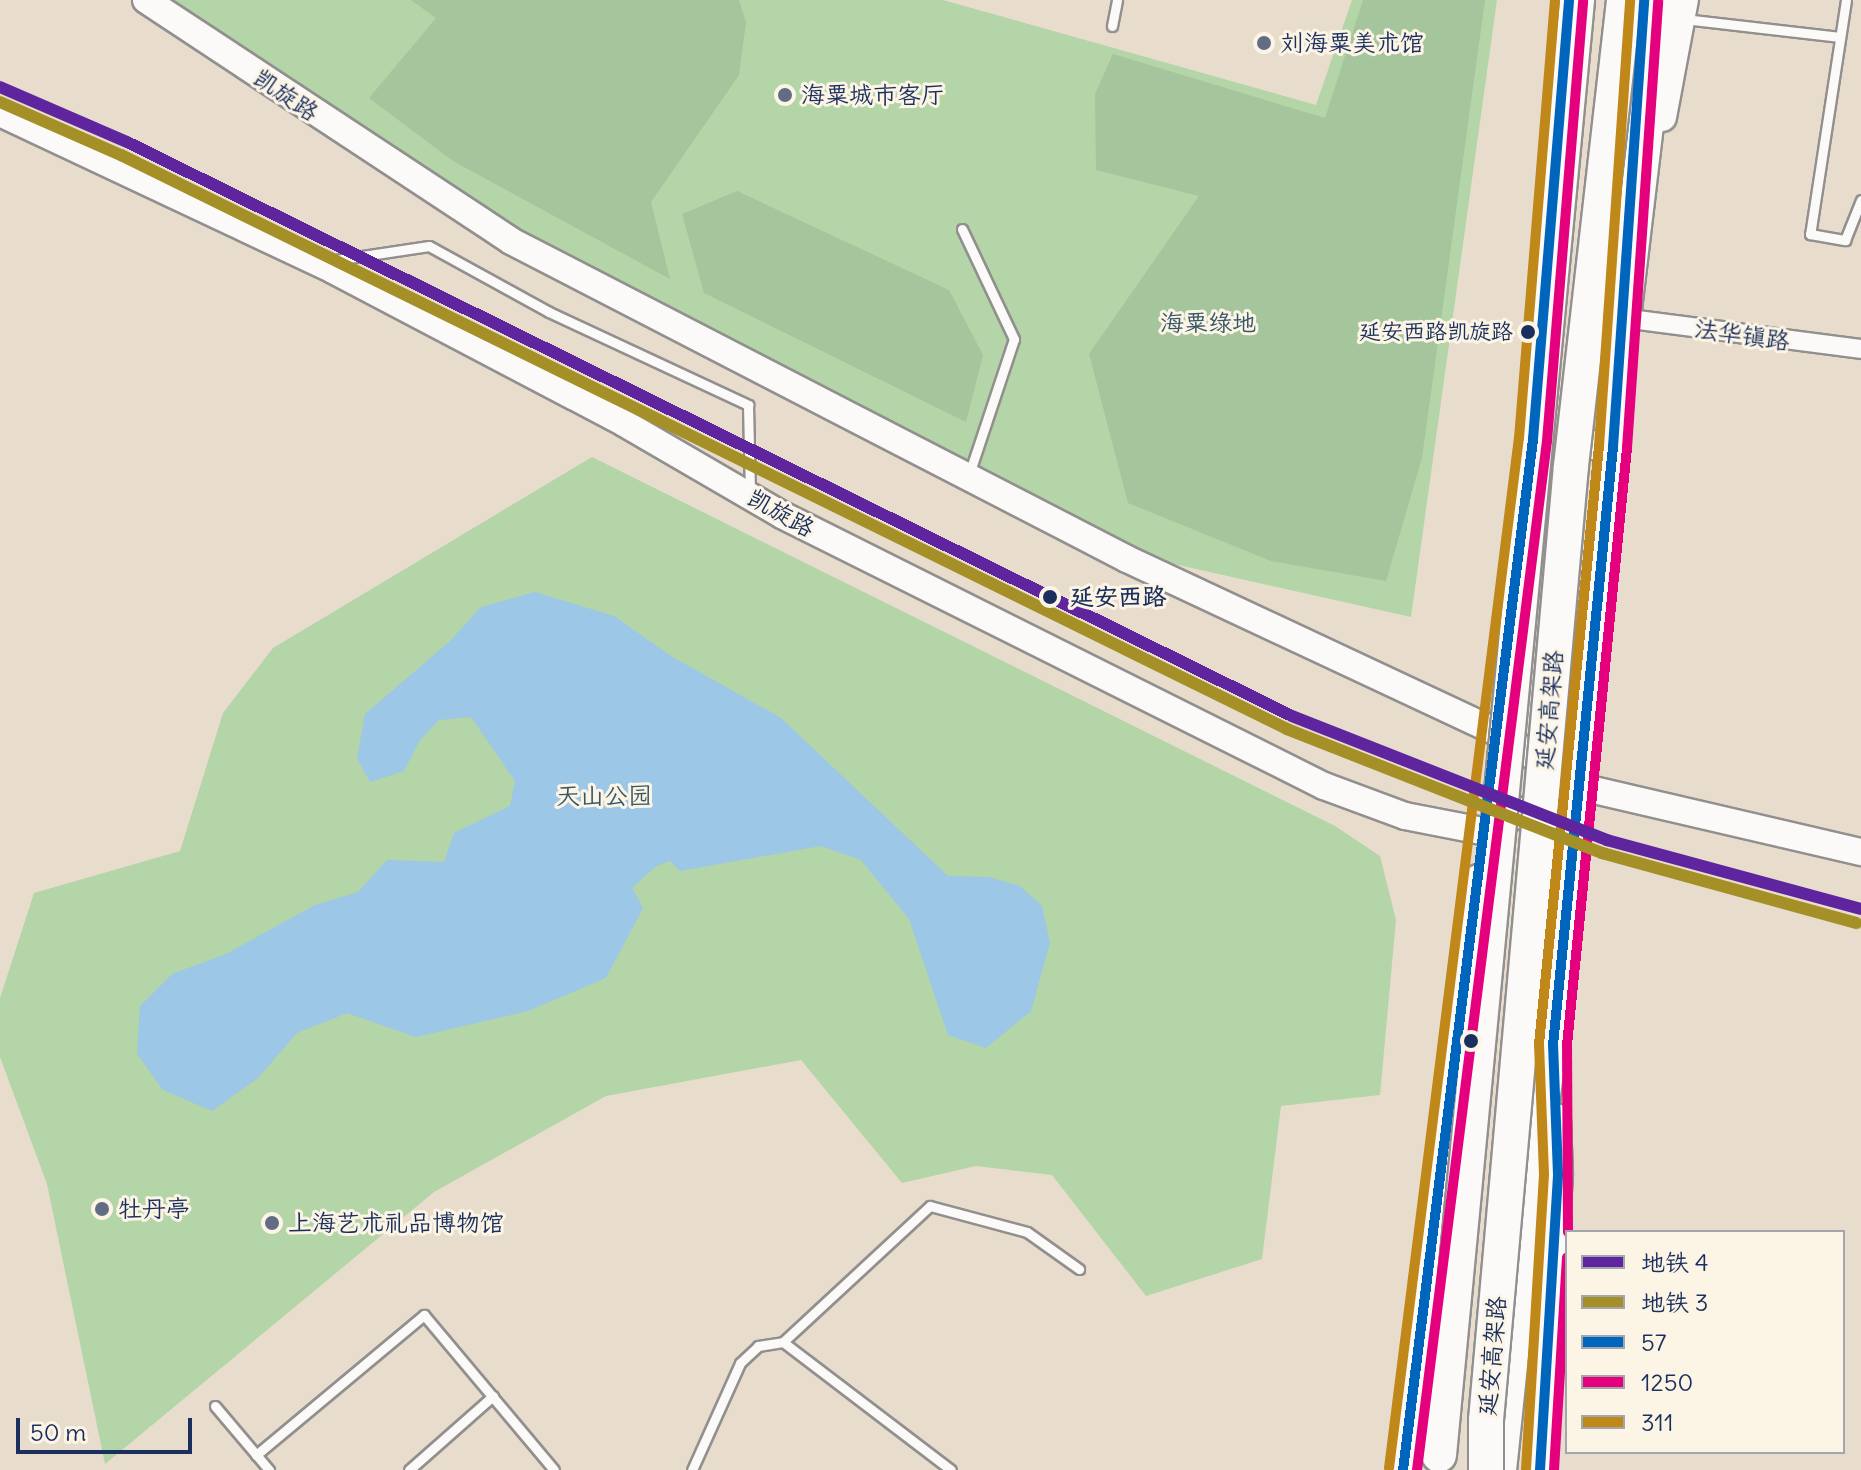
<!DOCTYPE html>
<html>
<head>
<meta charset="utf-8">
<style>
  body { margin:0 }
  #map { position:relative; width:1861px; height:1470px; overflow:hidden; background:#e8ddcd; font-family:Delius,"LXGW WenKai TC",sans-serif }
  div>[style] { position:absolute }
  .green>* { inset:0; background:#b3d5a7 }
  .forest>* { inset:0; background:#a5c59c }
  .water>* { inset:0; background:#9cc7e6 }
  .roads { filter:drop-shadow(2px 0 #928f8f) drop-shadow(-2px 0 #928f8f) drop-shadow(0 2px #928f8f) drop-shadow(0 -2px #928f8f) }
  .lane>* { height:9px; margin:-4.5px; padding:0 4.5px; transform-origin:4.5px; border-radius:4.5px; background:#fcfaf8 }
  .street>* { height:18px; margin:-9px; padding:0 9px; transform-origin:9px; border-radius:9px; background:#fcfaf8 }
  .secondary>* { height:26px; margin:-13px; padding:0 13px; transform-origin:13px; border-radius:13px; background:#fcfaf8 }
  .primary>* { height:28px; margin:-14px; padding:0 14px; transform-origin:14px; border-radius:14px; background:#fcfaf8 }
  .highway>* { height:34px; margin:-17px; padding:0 17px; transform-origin:17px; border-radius:17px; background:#fcfaf8 }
  .bridges { filter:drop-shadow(2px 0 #928f8f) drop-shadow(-2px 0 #928f8f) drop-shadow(0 2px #928f8f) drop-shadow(0 -2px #928f8f) }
  .highway-bridge>* { height:34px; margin:-17px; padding:0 17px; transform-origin:17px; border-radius:17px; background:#fcfaf8 }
  .bus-1>* { height:10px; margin:-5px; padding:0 5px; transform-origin:5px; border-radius:5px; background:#0065bd }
  .bus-2>* { height:10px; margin:-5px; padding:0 5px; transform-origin:5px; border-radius:5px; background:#e5007d }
  .bus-3>* { height:10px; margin:-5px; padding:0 5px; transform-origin:5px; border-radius:5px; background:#c08818 }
  .metro-1>* { height:12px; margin:-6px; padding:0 6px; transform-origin:6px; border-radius:6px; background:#5f259f }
  .metro-2>* { height:12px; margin:-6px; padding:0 6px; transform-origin:6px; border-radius:6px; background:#a49026 }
  .dots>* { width:22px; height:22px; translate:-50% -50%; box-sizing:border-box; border:4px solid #fcf5e5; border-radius:50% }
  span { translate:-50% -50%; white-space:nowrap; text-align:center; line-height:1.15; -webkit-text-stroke:6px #fcf5e5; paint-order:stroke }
  .bus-label { font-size:22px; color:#1b2f5e }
  .right { translate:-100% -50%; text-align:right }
  .poi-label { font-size:24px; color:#1b2f5e }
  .left { translate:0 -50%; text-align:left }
  .street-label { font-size:24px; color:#1b2f5e }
  .park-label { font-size:24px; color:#365768 }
  .stop-label { font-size:24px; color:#1b2f5e; font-weight:700 }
  .legend { position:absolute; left:1565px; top:1230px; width:280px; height:224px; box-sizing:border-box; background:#fcf5e5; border:2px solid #a2a6af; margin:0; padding:10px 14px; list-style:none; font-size:24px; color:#1b2f5e }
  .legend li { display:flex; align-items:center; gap:16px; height:40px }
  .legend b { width:40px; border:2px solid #a2a6af }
  .scale { position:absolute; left:16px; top:1418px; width:176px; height:36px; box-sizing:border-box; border:4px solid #1b2f5e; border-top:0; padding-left:10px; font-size:24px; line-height:28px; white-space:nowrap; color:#1b2f5e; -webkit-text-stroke:6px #fcf5e5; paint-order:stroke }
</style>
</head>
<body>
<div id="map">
  <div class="green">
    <i style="clip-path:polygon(166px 0,943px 0,1316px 105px,1352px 0,1497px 0,1411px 617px,1134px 555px,513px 238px)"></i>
    <i style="clip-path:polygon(592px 457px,1335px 826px,1380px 856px,1396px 920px,1380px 1095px,1281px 1106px,1262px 1259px,1146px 1296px,1052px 1175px,976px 1166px,902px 1183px,801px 1060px,606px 1096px,434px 1192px,105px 1464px,47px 1184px,0 1057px,0 998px,34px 893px,180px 851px,223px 713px,273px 648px)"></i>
  </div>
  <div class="forest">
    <i style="clip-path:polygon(411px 0,739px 0,746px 22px,739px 75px,651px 202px,670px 279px,453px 161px,369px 98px,436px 18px)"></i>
    <i style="clip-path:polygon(1363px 0,1485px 0,1422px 458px,1386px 581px,1271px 561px,1128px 503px,1089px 354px,1199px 196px,1096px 170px,1095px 94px,1113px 54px,1325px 118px)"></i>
    <i style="clip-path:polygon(737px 191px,949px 290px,983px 355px,966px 422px,704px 293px,682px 214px)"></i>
  </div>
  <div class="water">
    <i style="clip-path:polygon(535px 592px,614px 616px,671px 656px,781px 718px,948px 876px,989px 877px,1020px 886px,1042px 906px,1050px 943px,1031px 1011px,986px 1048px,948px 1035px,909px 919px,861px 860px,821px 846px,680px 871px,670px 861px,655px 867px,632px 888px,643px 908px,606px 978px,528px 1011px,416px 1037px,347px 1013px,297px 1033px,258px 1078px,212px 1111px,163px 1090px,137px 1054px,140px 1006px,172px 974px,226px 954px,315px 905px,358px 892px,387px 860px,444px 862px,454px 833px,510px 806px,515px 781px,471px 717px,439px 720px,420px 740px,404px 771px,370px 782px,357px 758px,365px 714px,450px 641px,481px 607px)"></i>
  </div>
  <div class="roads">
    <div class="lane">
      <i style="left:1846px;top:0;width:237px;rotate:98.7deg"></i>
      <i style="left:1810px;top:234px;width:36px;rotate:10deg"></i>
      <i style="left:1845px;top:240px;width:43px;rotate:-68.2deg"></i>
      <i style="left:1684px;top:19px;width:157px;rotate:6.6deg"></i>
      <i style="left:1112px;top:26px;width:26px;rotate:-79deg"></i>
      <i style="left:962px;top:229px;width:122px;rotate:64.7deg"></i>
      <i style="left:1014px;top:339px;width:142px;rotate:108.4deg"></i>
      <i style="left:329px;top:261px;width:101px;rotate:-8.5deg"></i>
      <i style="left:429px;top:246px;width:137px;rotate:28.8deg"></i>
      <i style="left:549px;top:312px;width:220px;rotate:25deg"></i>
      <i style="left:748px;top:405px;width:87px;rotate:88.7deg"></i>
      <i style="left:783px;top:1342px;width:200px;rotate:-42.8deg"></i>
      <i style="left:930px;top:1206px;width:100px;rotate:15deg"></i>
      <i style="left:1027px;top:1232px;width:64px;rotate:35.4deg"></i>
      <i style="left:215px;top:1406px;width:84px;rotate:49.8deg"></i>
      <i style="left:256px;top:1455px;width:219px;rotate:-39.8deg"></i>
      <i style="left:424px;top:1315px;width:202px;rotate:50deg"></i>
      <i style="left:409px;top:1470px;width:112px;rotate:-41.4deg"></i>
      <i style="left:692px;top:1470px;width:117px;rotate:-65.8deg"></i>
      <i style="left:740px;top:1363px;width:25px;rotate:-43deg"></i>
      <i style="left:758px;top:1346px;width:25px;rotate:-9deg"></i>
      <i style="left:783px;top:1342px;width:211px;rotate:37.3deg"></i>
    </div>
    <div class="street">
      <i style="left:1623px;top:318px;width:240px;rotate:7.4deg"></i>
    </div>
    <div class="secondary">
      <i style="left:146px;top:0;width:437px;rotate:33.4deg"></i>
      <i style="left:511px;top:241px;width:693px;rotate:27.3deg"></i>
      <i style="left:1127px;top:559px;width:408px;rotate:25.1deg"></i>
      <i style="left:1497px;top:732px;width:97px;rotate:34deg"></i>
      <i style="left:1577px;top:786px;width:292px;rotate:13.1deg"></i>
      <i style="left:0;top:113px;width:368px;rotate:25.2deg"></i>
      <i style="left:333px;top:270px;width:329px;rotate:27.7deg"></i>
      <i style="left:624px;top:423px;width:183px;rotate:30.2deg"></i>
      <i style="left:782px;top:515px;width:606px;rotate:26.57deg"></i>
      <i style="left:1324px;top:786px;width:86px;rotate:20.3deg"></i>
      <i style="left:1405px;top:816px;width:78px;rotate:11deg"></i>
      <i style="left:1482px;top:831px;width:81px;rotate:-25deg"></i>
    </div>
    <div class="primary">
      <i style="left:1662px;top:117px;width:119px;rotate:-79.4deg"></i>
      <i style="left:1533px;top:439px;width:80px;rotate:5.7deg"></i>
      <i style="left:1403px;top:1470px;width:595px;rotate:-82.85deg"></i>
      <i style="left:1502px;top:1470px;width:248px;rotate:-84deg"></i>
      <i style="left:1528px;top:1223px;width:180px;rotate:-82deg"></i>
      <i style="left:1553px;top:1045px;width:751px;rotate:-84.5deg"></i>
      <i style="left:1540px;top:1470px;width:297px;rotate:-86.5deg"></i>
      <i style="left:1558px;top:1174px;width:56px;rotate:-92deg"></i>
    </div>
    <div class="highway">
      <i style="left:1623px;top:318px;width:320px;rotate:-83.2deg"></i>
    </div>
  </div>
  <div class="bridges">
    <div class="highway-bridge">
      <i style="left:1439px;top:1455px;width:1462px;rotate:-84.58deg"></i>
      <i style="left:1486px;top:1470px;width:50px;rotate:-90deg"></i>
      <i style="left:1486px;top:1420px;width:958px;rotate:-84.91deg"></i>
      <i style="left:1571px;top:466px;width:469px;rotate:-83.5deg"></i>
    </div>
  </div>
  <div class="bus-1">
    <i style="left:1403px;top:1470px;width:1039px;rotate:-82.81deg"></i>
    <i style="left:1533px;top:439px;width:440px;rotate:-85.3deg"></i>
    <i style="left:1540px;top:1470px;width:297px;rotate:-86.5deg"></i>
    <i style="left:1558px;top:1174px;width:129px;rotate:-92.2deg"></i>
    <i style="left:1553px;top:1045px;width:601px;rotate:-84.27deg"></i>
    <i style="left:1613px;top:447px;width:448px;rotate:-86deg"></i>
  </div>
  <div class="bus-2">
    <i style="left:1568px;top:1232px;width:187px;rotate:-90.3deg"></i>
    <i style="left:1567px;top:1045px;width:600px;rotate:-84.26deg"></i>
    <i style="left:1627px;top:448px;width:448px;rotate:-86deg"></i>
    <i style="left:1417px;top:1470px;width:1037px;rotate:-82.8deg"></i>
    <i style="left:1547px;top:441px;width:441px;rotate:-85.3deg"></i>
    <i style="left:1554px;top:1470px;width:213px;rotate:-86.5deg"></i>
  </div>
  <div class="bus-3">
    <i style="left:1389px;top:1468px;width:1038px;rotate:-82.81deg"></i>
    <i style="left:1519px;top:438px;width:439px;rotate:-85.3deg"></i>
    <i style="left:1526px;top:1469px;width:296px;rotate:-86.5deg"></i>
    <i style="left:1544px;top:1174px;width:130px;rotate:-92.2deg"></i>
    <i style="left:1539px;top:1044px;width:601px;rotate:-84.27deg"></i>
    <i style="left:1599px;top:446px;width:447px;rotate:-86deg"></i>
  </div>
  <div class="metro-1">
    <i style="left:0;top:87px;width:138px;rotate:23.4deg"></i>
    <i style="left:127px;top:142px;width:1299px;rotate:26.23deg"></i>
    <i style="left:1292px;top:716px;width:339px;rotate:21.5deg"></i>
    <i style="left:1607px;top:840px;width:263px;rotate:15.2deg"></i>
  </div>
  <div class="metro-2">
    <i style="left:0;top:102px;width:132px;rotate:23.7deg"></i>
    <i style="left:121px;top:155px;width:1300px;rotate:26.21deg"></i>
    <i style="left:1287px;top:729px;width:339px;rotate:21.5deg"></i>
    <i style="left:1602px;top:853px;width:264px;rotate:15.4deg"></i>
  </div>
  <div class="dots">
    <i style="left:1264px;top:43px;background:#636c85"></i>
    <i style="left:785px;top:95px;background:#636c85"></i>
    <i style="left:1528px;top:332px;background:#1b2f5e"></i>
    <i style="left:1050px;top:597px;background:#1b2f5e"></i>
    <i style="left:1471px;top:1041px;background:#1b2f5e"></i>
    <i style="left:102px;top:1209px;background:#636c85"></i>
    <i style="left:272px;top:1223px;background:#636c85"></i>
  </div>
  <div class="bus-label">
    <span class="right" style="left:1513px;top:332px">延安西路凯旋路</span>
  </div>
  <div class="poi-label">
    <span class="left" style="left:1280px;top:43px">刘海粟美术馆</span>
    <span class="left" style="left:801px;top:95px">海粟城市客厅</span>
    <span class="left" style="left:118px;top:1209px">牡丹亭</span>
    <span class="left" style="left:288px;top:1223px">上海艺术礼品博物馆</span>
  </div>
  <div class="street-label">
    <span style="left:286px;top:95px;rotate:34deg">凯旋路</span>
    <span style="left:1742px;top:335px;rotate:8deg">法华镇路</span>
    <span style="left:781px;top:513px;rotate:29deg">凯旋路</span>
    <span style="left:1549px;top:710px;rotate:-85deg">延安高架路</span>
    <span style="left:1492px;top:1356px;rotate:-85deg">延安高架路</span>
  </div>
  <div class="park-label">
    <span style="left:1208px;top:323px">海粟绿地</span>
    <span style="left:604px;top:796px">天山公园</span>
  </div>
  <div class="stop-label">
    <span class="left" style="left:1070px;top:597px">延安西路</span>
  </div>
  <ul class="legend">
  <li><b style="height:10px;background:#5f259f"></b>地铁 4</li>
  <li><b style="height:10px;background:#a49026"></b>地铁 3</li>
  <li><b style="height:10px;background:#0065bd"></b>57</li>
  <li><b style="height:10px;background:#e5007d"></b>1250</li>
  <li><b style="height:10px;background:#c08818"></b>311</li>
  </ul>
  <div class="scale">50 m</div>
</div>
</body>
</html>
